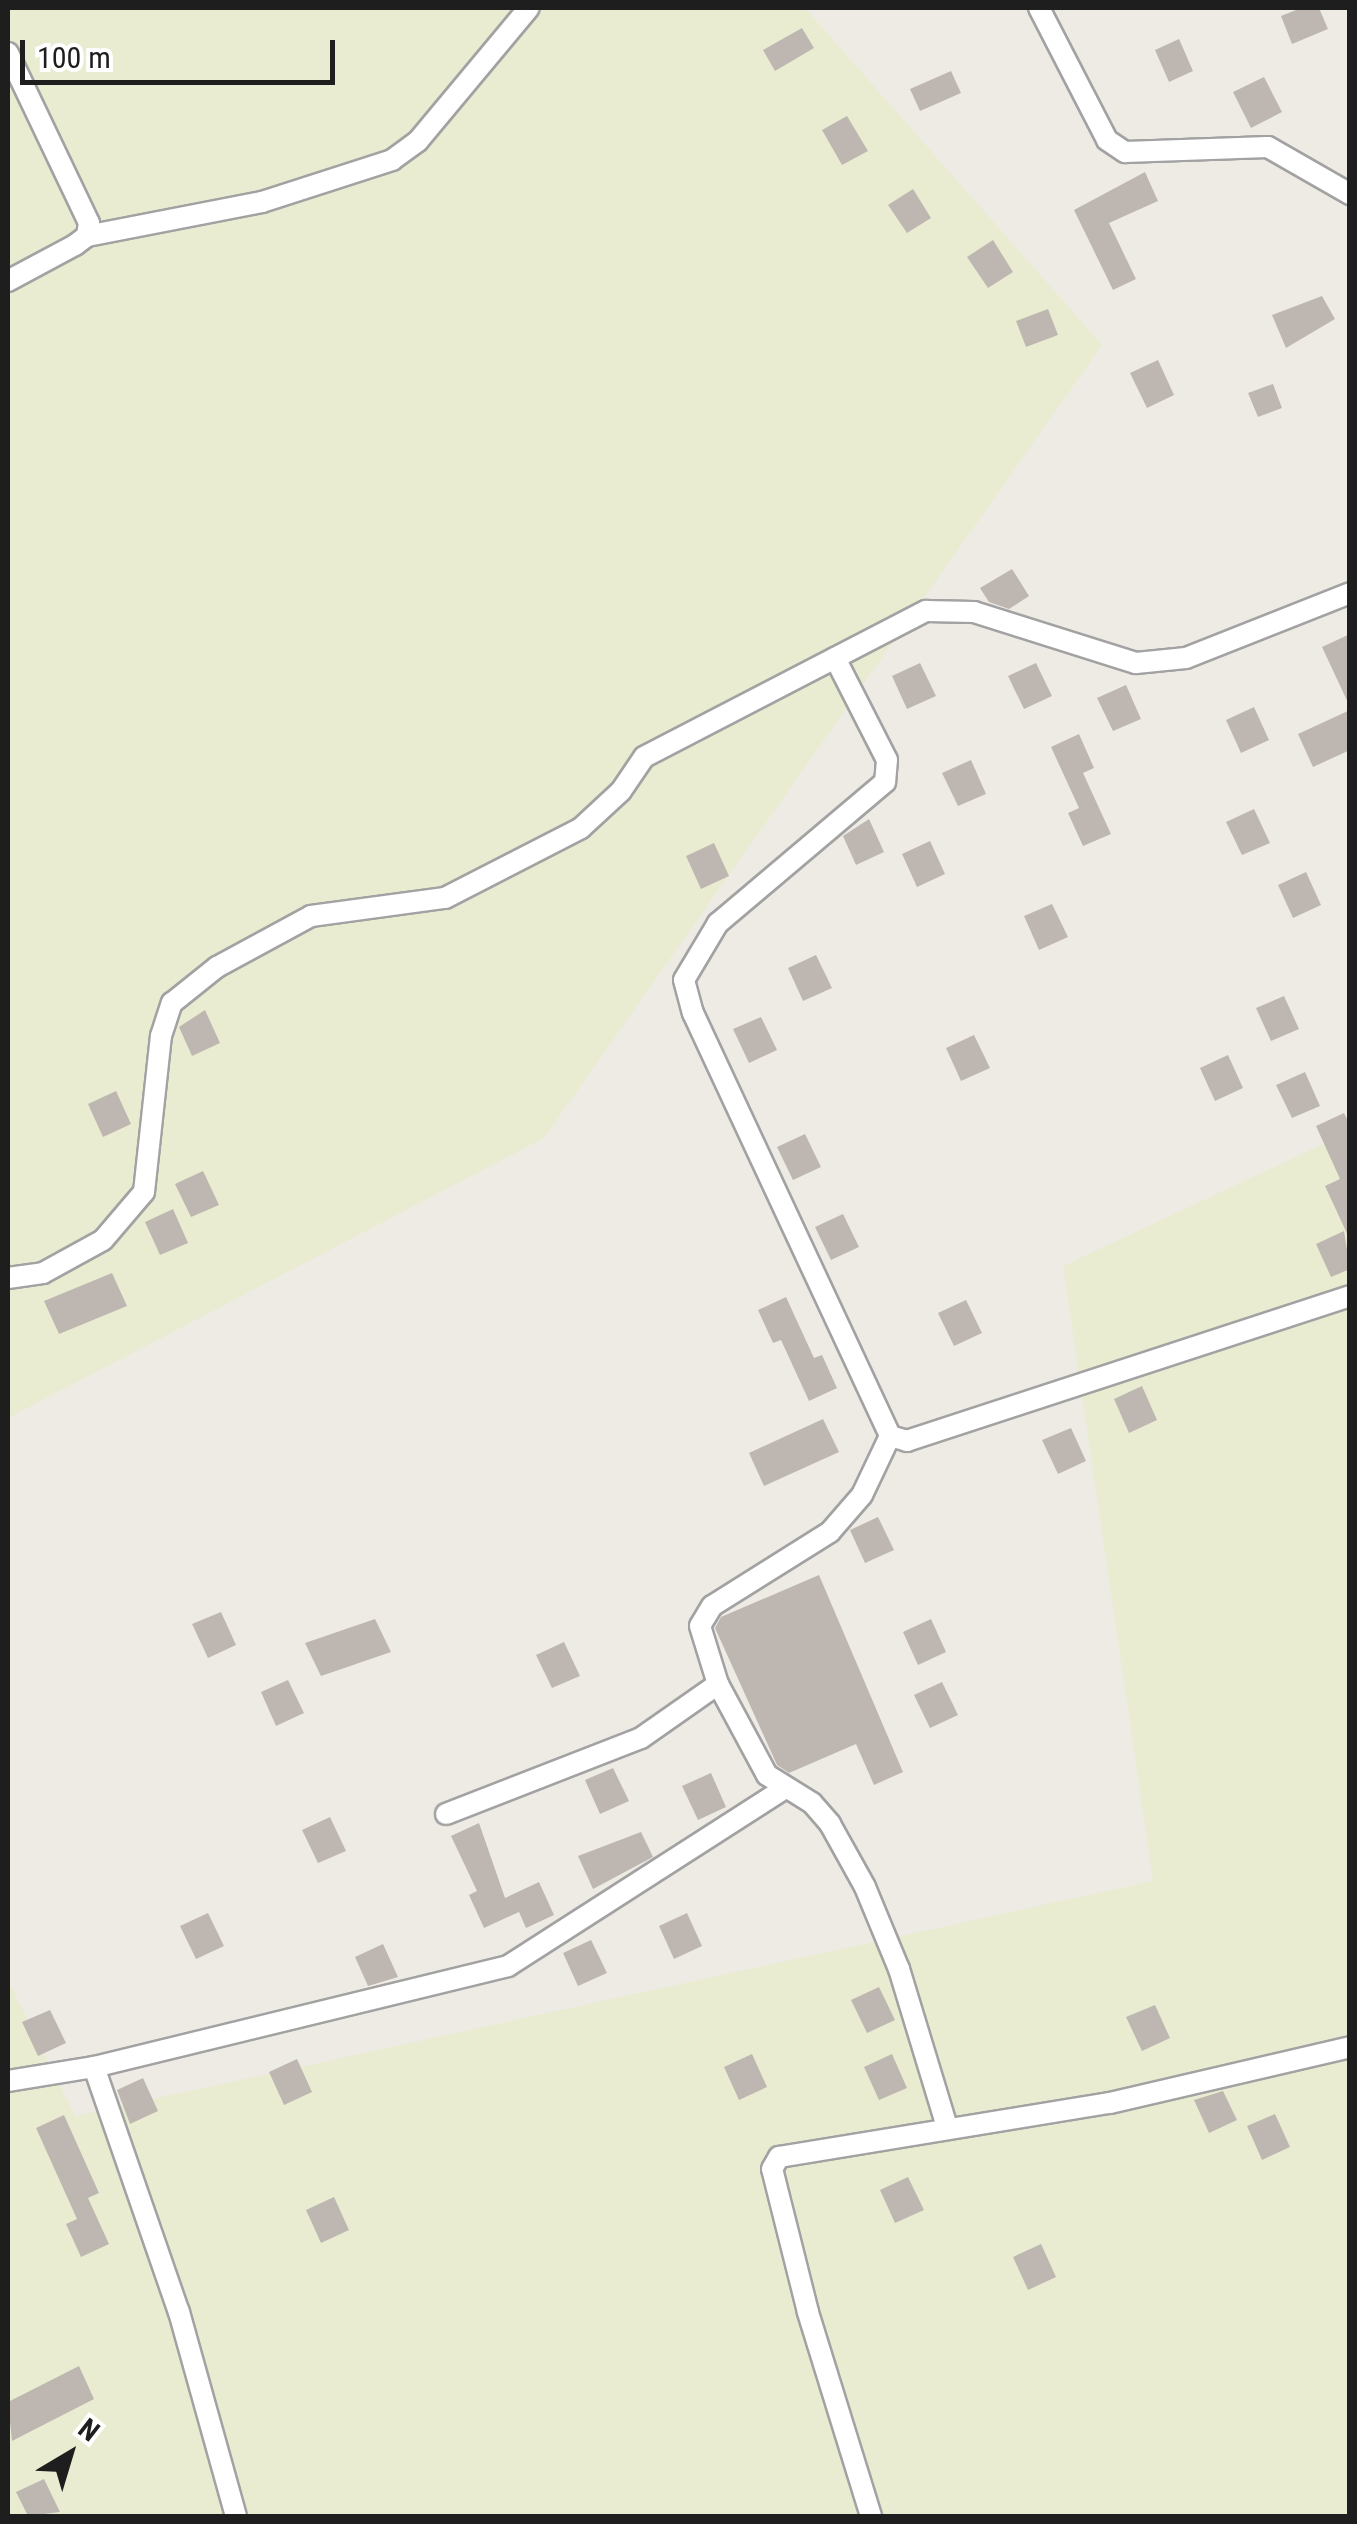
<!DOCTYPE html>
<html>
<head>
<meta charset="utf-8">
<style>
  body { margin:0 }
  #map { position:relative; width:1357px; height:2524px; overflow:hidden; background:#eeebe5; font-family:"Roboto Condensed",sans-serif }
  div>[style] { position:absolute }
  .farmland>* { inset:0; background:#e9ecd1 }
  .building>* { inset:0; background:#beb7b1 }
  .roads { filter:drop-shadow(2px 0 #a2a2a2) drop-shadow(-2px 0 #a2a2a2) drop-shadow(0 2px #a2a2a2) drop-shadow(0 -2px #a2a2a2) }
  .minor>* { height:20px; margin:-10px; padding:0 10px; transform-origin:10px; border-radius:10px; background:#fff }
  span { translate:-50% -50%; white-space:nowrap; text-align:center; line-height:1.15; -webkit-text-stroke:10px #fff; paint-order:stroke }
  .frame { position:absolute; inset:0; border:10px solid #1e1e1e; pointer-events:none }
  .north { position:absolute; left:20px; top:2404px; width:100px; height:100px; -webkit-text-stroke:8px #fff; paint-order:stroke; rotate:38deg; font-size:28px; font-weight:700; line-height:40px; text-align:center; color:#1e1e1e }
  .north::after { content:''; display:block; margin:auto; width:35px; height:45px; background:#1e1e1e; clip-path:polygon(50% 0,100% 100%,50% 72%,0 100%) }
  .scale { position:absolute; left:20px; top:40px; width:315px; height:45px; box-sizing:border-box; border:5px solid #1e1e1e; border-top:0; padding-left:12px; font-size:30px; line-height:35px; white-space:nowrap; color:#1e1e1e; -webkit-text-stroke:8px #fff; paint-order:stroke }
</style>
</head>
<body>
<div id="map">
  <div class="farmland">
    <i style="clip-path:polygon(8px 8px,805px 8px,1102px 345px,544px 1138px,8px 1418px)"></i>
    <i style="clip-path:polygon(1349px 1132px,1349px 2516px,8px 2516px,8px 1980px,75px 2116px,1153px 1881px,1063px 1266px)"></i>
  </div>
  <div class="building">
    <i style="clip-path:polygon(1301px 8px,1319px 8px,1328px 29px,1292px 44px,1281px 16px)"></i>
    <i style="clip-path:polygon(802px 28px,814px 48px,775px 71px,763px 50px)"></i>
    <i style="clip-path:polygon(1179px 39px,1193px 71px,1169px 82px,1155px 50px)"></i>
    <i style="clip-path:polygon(951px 71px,961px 93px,920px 111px,910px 89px)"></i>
    <i style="clip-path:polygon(1264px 77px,1282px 112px,1251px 128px,1233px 92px)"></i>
    <i style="clip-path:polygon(847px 116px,868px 151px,842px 165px,822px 130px)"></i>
    <i style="clip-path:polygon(1145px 172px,1158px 201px,1109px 223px,1136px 279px,1113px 290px,1074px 210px)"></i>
    <i style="clip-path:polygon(913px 189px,931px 218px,907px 233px,888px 205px)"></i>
    <i style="clip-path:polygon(993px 240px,1013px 272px,988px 288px,967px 257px)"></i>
    <i style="clip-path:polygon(1322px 296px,1335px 319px,1286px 348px,1272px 315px)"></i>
    <i style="clip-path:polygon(1048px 309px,1058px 335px,1026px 347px,1016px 321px)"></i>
    <i style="clip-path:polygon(1158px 360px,1174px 395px,1147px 408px,1130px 373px)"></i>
    <i style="clip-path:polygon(1273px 384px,1282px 408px,1258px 417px,1248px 393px)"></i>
    <i style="clip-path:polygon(1012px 569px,1029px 596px,1009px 609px,989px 602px,980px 588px)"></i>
    <i style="clip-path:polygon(1350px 634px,1350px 707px,1322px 647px)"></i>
    <i style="clip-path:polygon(920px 663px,936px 696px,907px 709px,892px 676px)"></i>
    <i style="clip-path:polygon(1036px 663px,1052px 696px,1024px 709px,1008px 676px)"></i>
    <i style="clip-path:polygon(1126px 685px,1141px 719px,1113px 731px,1097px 698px)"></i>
    <i style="clip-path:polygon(1254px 707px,1269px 740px,1241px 753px,1226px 720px)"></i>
    <i style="clip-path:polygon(1350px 710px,1350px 750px,1313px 767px,1298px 734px)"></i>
    <i style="clip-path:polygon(1079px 734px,1094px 768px,1083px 773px,1111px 834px,1083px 846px,1068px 813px,1079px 808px,1051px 747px)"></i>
    <i style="clip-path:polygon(971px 760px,986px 794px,958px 806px,942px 773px)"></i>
    <i style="clip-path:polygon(1254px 809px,1270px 843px,1242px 855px,1226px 822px)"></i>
    <i style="clip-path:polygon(869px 819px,884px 852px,856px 865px,843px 836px)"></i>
    <i style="clip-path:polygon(930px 841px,945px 874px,917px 887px,902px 854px)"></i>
    <i style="clip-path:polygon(714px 843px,729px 876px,701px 889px,686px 856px)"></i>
    <i style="clip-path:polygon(1306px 872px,1321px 905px,1293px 918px,1278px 885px)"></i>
    <i style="clip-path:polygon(1052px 904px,1068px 937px,1039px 950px,1024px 916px)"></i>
    <i style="clip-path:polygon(816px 955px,832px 988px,803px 1001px,788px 968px)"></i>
    <i style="clip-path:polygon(1284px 996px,1299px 1029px,1271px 1041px,1256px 1008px)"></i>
    <i style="clip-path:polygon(205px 1010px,220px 1043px,192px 1056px,179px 1027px)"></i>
    <i style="clip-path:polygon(761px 1017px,777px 1050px,749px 1063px,733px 1029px)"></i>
    <i style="clip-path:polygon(974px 1035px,990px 1068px,961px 1081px,946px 1048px)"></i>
    <i style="clip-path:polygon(1228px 1055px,1243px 1088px,1215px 1101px,1200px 1068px)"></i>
    <i style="clip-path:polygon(1305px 1072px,1320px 1106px,1292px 1118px,1276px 1085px)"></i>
    <i style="clip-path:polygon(116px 1091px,131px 1124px,103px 1137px,88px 1104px)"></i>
    <i style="clip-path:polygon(1344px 1113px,1350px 1125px,1350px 1240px,1325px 1186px,1340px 1179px,1316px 1126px)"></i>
    <i style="clip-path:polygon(805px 1134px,821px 1167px,793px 1180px,777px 1147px)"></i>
    <i style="clip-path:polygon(203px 1171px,219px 1205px,191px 1217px,175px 1184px)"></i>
    <i style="clip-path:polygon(173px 1209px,188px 1243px,160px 1255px,145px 1222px)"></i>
    <i style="clip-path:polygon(843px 1214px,859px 1247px,831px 1260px,815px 1227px)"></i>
    <i style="clip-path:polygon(1344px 1231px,1350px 1269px,1331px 1277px,1316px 1244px)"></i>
    <i style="clip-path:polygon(112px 1273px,127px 1306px,59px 1334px,44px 1301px)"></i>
    <i style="clip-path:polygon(786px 1297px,814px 1358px,822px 1355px,837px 1388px,809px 1401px,781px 1340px,773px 1343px,758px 1310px)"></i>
    <i style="clip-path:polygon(966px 1300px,982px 1333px,954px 1346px,938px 1313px)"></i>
    <i style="clip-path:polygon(1142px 1386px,1157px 1420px,1129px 1433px,1114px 1399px)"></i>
    <i style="clip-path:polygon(823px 1419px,839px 1452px,764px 1486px,749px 1453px)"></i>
    <i style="clip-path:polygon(1071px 1428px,1086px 1461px,1058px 1474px,1042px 1440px)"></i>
    <i style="clip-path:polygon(878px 1517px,894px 1550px,865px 1563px,850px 1530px)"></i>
    <i style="clip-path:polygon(819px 1575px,903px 1772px,874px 1785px,856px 1744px,789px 1773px,777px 1765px,715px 1628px,721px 1617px)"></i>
    <i style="clip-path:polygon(221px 1612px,236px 1645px,208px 1658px,192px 1624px)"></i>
    <i style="clip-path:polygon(375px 1619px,391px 1652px,321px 1676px,305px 1643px)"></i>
    <i style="clip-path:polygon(931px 1619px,946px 1652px,918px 1665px,903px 1632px)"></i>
    <i style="clip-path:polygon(564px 1642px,580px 1676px,552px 1688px,536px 1655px)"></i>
    <i style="clip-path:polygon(288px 1680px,304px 1713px,276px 1726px,261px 1692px)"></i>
    <i style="clip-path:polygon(942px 1682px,958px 1715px,930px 1728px,914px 1695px)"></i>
    <i style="clip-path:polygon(613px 1768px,629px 1801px,600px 1814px,585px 1780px)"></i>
    <i style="clip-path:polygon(711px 1773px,726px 1807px,698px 1820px,682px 1786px)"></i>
    <i style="clip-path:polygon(330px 1817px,346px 1851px,318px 1863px,302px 1830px)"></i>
    <i style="clip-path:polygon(479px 1823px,505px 1898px,539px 1882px,554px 1915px,526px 1928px,519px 1912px,484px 1928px,469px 1895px,477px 1891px,451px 1836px)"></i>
    <i style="clip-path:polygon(641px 1832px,653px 1857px,593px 1889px,578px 1856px)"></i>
    <i style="clip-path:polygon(208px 1913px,224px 1946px,196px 1959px,180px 1926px)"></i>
    <i style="clip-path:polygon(687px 1913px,702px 1946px,674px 1959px,659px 1926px)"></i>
    <i style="clip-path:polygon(591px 1940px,607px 1973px,578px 1986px,563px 1953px)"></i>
    <i style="clip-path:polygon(383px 1944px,398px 1977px,368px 1986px,355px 1957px)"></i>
    <i style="clip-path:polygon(879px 1987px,895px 2020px,867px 2033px,851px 2000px)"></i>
    <i style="clip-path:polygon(1155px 2005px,1170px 2038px,1142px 2051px,1126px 2017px)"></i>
    <i style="clip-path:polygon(50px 2010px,66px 2043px,38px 2056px,22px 2022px)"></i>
    <i style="clip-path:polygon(752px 2054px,767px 2087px,739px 2100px,724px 2067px)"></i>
    <i style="clip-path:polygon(892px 2054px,907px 2088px,879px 2100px,864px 2067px)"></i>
    <i style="clip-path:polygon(297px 2059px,312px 2092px,284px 2105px,269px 2072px)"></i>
    <i style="clip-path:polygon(143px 2078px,158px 2111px,130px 2124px,117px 2090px)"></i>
    <i style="clip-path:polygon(1223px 2091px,1237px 2120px,1209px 2133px,1194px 2100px)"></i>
    <i style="clip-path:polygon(1275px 2114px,1290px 2147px,1262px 2160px,1247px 2126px)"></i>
    <i style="clip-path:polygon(64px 2115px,99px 2193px,88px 2198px,109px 2244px,81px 2257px,66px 2224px,77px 2219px,36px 2128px)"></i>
    <i style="clip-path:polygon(908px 2177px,924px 2210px,895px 2223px,880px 2190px)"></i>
    <i style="clip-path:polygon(334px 2197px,349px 2230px,321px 2243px,306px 2210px)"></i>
    <i style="clip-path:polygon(1041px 2244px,1056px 2277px,1028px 2290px,1013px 2257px)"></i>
    <i style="clip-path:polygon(79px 2366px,94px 2399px,12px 2441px,8px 2402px)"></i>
    <i style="clip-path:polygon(44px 2479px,60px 2512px,28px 2516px,16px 2492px)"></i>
  </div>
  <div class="roads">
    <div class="minor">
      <i style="left:1039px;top:8px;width:148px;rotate:62.7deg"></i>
      <i style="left:1107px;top:140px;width:22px;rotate:34deg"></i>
      <i style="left:1125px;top:152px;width:143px;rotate:-2deg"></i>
      <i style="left:1268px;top:147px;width:95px;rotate:29.8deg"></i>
      <i style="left:8px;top:53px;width:188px;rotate:64.5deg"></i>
      <i style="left:89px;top:223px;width:13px;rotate:99deg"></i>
      <i style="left:87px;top:236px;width:15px;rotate:143deg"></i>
      <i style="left:75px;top:245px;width:76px;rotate:151.8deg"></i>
      <i style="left:87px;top:236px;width:178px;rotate:-11deg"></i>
      <i style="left:262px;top:202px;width:137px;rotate:-17.9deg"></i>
      <i style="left:392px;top:160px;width:32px;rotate:-36deg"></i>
      <i style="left:418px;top:141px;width:173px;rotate:-50.2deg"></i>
      <i style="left:835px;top:658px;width:114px;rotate:63deg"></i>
      <i style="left:887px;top:760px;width:22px;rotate:95deg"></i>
      <i style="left:885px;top:782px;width:219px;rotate:139.8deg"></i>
      <i style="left:718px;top:923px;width:66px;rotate:120.8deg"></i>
      <i style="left:684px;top:980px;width:34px;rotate:75deg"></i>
      <i style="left:693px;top:1013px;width:467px;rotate:65deg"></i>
      <i style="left:890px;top:1436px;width:18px;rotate:16deg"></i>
      <i style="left:907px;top:1441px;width:466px;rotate:-18.1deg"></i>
      <i style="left:8px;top:1278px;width:35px;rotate:-8deg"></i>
      <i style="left:43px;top:1273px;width:68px;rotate:-28.8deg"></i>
      <i style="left:103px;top:1240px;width:63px;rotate:-49.5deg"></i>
      <i style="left:144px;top:1192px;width:157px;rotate:-83.8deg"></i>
      <i style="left:161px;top:1036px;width:35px;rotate:-72deg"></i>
      <i style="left:172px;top:1003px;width:58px;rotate:-38.7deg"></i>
      <i style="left:217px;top:967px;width:107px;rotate:-28.5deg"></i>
      <i style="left:311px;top:916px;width:135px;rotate:-7.7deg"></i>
      <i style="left:445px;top:898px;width:153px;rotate:-27.2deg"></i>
      <i style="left:581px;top:828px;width:54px;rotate:-42.8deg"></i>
      <i style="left:621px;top:791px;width:41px;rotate:-55.9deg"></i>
      <i style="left:644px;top:757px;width:318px;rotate:-27.4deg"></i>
      <i style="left:926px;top:611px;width:48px;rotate:1.2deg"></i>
      <i style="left:974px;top:612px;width:170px;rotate:17.5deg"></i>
      <i style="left:1136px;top:663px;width:50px;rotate:-5.7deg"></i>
      <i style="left:1186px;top:658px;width:176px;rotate:-21.6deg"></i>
      <i style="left:890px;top:1436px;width:65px;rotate:115.4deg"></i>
      <i style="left:862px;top:1495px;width:49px;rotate:130.9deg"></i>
      <i style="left:830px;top:1532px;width:139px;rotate:147.9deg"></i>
      <i style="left:712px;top:1606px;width:23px;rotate:121deg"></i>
      <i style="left:700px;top:1626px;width:61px;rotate:72.8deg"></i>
      <i style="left:718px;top:1684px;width:103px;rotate:61.7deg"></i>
      <i style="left:767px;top:1775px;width:53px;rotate:31.9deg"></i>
      <i style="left:812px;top:1803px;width:28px;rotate:49deg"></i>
      <i style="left:830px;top:1824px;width:72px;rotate:60.9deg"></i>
      <i style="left:865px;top:1887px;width:89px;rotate:67.5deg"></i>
      <i style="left:899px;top:1969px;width:165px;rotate:73.1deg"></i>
      <i style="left:446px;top:1814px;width:209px;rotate:-21.3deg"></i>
      <i style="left:641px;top:1738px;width:94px;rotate:-35deg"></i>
      <i style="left:94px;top:2067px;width:259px;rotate:70.9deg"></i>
      <i style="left:179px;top:2312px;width:212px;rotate:74.4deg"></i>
      <i style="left:8px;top:2081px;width:87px;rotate:-9.2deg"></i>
      <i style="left:94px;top:2067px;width:426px;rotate:-13.7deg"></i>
      <i style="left:508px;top:1966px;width:329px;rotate:-32.7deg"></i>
      <i style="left:871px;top:2516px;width:214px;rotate:-107.2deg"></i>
      <i style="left:808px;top:2312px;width:147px;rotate:-104.1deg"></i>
      <i style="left:772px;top:2169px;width:14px;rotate:-60deg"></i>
      <i style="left:779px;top:2157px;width:335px;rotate:-9.3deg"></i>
      <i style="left:1110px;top:2103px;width:246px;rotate:-13.1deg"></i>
    </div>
  </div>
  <div class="frame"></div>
  <div class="north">N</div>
  <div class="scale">100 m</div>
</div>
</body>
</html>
